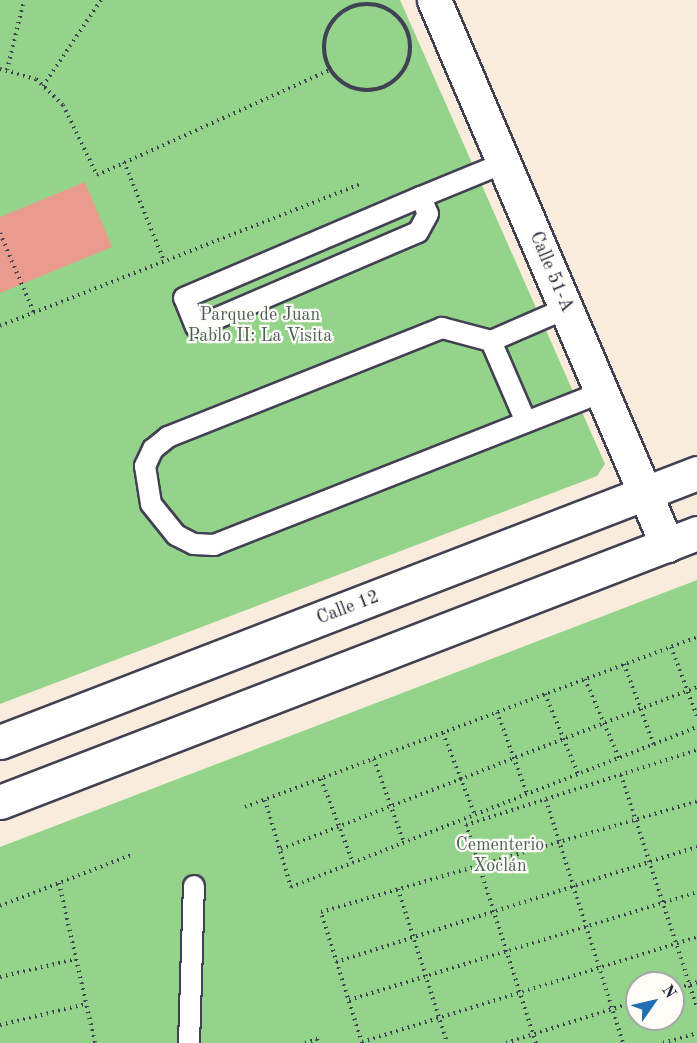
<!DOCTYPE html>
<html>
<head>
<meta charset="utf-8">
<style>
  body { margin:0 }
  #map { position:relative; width:697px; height:1043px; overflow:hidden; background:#f9ecdc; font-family:"Old Standard TT",serif }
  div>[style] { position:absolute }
  .green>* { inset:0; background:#94d48a }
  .building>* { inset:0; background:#e99b8d }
  .path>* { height:4px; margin-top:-2px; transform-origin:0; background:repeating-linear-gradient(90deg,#424053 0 1.5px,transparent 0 6px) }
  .path>.ring { margin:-2px; padding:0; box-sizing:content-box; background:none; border:4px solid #424053; border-radius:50% }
  .roads { filter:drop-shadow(2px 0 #424053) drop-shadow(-2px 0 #424053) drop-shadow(0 2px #424053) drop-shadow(0 -2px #424053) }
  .service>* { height:20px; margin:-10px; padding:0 10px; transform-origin:10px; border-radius:10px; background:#fff }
  .minor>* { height:33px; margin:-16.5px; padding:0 16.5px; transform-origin:16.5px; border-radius:16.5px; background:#fff }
  .tertiary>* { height:33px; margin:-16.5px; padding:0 16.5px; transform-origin:16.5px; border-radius:16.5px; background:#fff }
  span { translate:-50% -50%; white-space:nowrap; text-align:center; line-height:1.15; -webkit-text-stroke:4.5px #fdfcf7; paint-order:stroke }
  .street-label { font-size:18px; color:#22223b }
  .park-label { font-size:18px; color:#4a6057 }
  .north { position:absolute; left:625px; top:971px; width:60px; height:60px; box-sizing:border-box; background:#fdfcf7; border:2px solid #a5a5ac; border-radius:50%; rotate:56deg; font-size:16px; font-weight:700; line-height:24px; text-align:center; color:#22223b }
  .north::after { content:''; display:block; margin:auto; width:21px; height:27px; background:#1f6fb2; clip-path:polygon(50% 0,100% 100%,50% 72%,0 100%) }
</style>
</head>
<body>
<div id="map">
  <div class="green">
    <i style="clip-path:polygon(0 0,400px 0,605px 464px,597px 476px,0 704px)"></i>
    <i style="clip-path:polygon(evenodd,697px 580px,697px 1043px,0 1043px,0 847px,697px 580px,637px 983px,673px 983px,673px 1019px,637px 1019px,637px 983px)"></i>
  </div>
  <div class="building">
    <i style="clip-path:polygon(85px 182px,112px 247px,0 293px,0 217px)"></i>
  </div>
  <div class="path">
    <i class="ring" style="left:324px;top:4px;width:82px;height:82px"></i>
    <i style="left:0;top:69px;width:37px;rotate:16deg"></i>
    <i style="left:36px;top:79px;width:37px;rotate:44deg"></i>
    <i style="left:63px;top:105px;width:78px;rotate:64.1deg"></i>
    <i style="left:97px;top:175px;width:256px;rotate:-24.3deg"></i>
    <i style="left:7px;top:70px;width:72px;rotate:-76.3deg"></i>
    <i style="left:43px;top:86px;width:104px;rotate:-56deg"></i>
    <i style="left:124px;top:162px;width:107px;rotate:68deg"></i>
    <i style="left:0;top:233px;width:87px;rotate:67deg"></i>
    <i style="left:0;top:326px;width:388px;rotate:-21.5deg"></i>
    <i style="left:671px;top:647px;width:74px;rotate:69.4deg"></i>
    <i style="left:624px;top:664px;width:86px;rotate:69.7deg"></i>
    <i style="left:585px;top:679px;width:86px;rotate:66.7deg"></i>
    <i style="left:545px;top:694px;width:87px;rotate:67.6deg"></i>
    <i style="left:497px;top:712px;width:87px;rotate:69.9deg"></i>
    <i style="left:443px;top:733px;width:88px;rotate:68.7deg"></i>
    <i style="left:374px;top:759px;width:89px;rotate:70.3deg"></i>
    <i style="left:621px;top:775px;width:244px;rotate:71.9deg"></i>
    <i style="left:321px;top:779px;width:90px;rotate:69.1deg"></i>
    <i style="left:265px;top:800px;width:91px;rotate:73.4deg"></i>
    <i style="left:291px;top:887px;width:436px;rotate:-21.5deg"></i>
    <i style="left:546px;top:800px;width:255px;rotate:72.4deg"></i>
    <i style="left:245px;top:807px;width:483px;rotate:-20.6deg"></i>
    <i style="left:281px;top:849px;width:446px;rotate:-21.3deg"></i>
    <i style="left:59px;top:883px;width:164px;rotate:77.3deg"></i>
    <i style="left:398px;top:889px;width:162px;rotate:72.3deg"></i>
    <i style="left:0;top:906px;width:141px;rotate:-21.3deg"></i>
    <i style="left:336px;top:962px;width:379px;rotate:-17.7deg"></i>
    <i style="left:0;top:977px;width:78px;rotate:-13.3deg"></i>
    <i style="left:673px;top:990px;width:25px;rotate:-18deg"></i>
    <i style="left:349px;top:1000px;width:364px;rotate:-17.2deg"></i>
    <i style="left:0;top:1025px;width:89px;rotate:-13.7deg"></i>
    <i style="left:362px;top:1042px;width:351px;rotate:-17.4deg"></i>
    <i style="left:305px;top:1043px;width:13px;rotate:-18deg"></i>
    <i style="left:317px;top:1039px;width:4px;rotate:76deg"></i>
    <i style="left:362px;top:1043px;width:137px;rotate:-107.4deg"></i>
    <i style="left:321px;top:912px;width:392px;rotate:-16.4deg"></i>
    <i style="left:506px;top:1043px;width:138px;rotate:-17.8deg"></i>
    <i style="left:536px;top:1043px;width:229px;rotate:-107.8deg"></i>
    <i style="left:466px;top:825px;width:243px;rotate:-18deg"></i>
    <i style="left:663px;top:1043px;width:35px;rotate:-16deg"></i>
  </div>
  <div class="roads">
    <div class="service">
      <i style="left:421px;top:197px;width:18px;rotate:68deg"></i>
      <i style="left:428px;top:214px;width:21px;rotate:119deg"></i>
      <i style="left:418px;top:232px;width:241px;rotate:156.8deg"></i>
      <i style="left:196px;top:327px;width:31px;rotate:-112deg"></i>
      <i style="left:184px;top:298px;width:258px;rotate:-23.1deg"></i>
      <i style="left:421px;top:197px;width:90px;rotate:-22.3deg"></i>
      <i style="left:567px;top:308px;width:83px;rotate:156.5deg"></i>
      <i style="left:491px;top:341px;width:51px;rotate:-165.1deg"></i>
      <i style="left:442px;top:328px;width:295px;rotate:158.3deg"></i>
      <i style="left:168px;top:437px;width:19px;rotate:141deg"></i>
      <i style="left:153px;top:449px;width:19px;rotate:115deg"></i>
      <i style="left:145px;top:466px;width:38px;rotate:81deg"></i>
      <i style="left:151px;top:504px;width:40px;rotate:51deg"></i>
      <i style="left:176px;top:535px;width:20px;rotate:27deg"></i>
      <i style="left:194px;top:544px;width:20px;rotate:3deg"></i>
      <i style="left:214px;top:545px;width:417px;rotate:-21.5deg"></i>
      <i style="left:491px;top:341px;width:88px;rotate:66.6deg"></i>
      <i style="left:189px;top:1043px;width:157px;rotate:-88.2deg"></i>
    </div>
    <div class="minor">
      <i style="left:434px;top:0;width:593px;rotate:66.85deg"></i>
    </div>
    <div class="tertiary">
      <i style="left:0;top:742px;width:747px;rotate:-21.1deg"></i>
      <i style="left:0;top:802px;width:747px;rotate:-21.1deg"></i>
    </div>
  </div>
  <div class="street-label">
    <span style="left:551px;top:272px;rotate:67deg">Calle 51-A</span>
    <span style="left:348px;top:608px;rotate:-21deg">Calle 12</span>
  </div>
  <div class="park-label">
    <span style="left:260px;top:326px">Parque de Juan<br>Pablo II: La Visita</span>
    <span style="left:500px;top:856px">Cementerio<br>Xoclán</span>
  </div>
  <div class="north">N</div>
</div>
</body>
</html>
